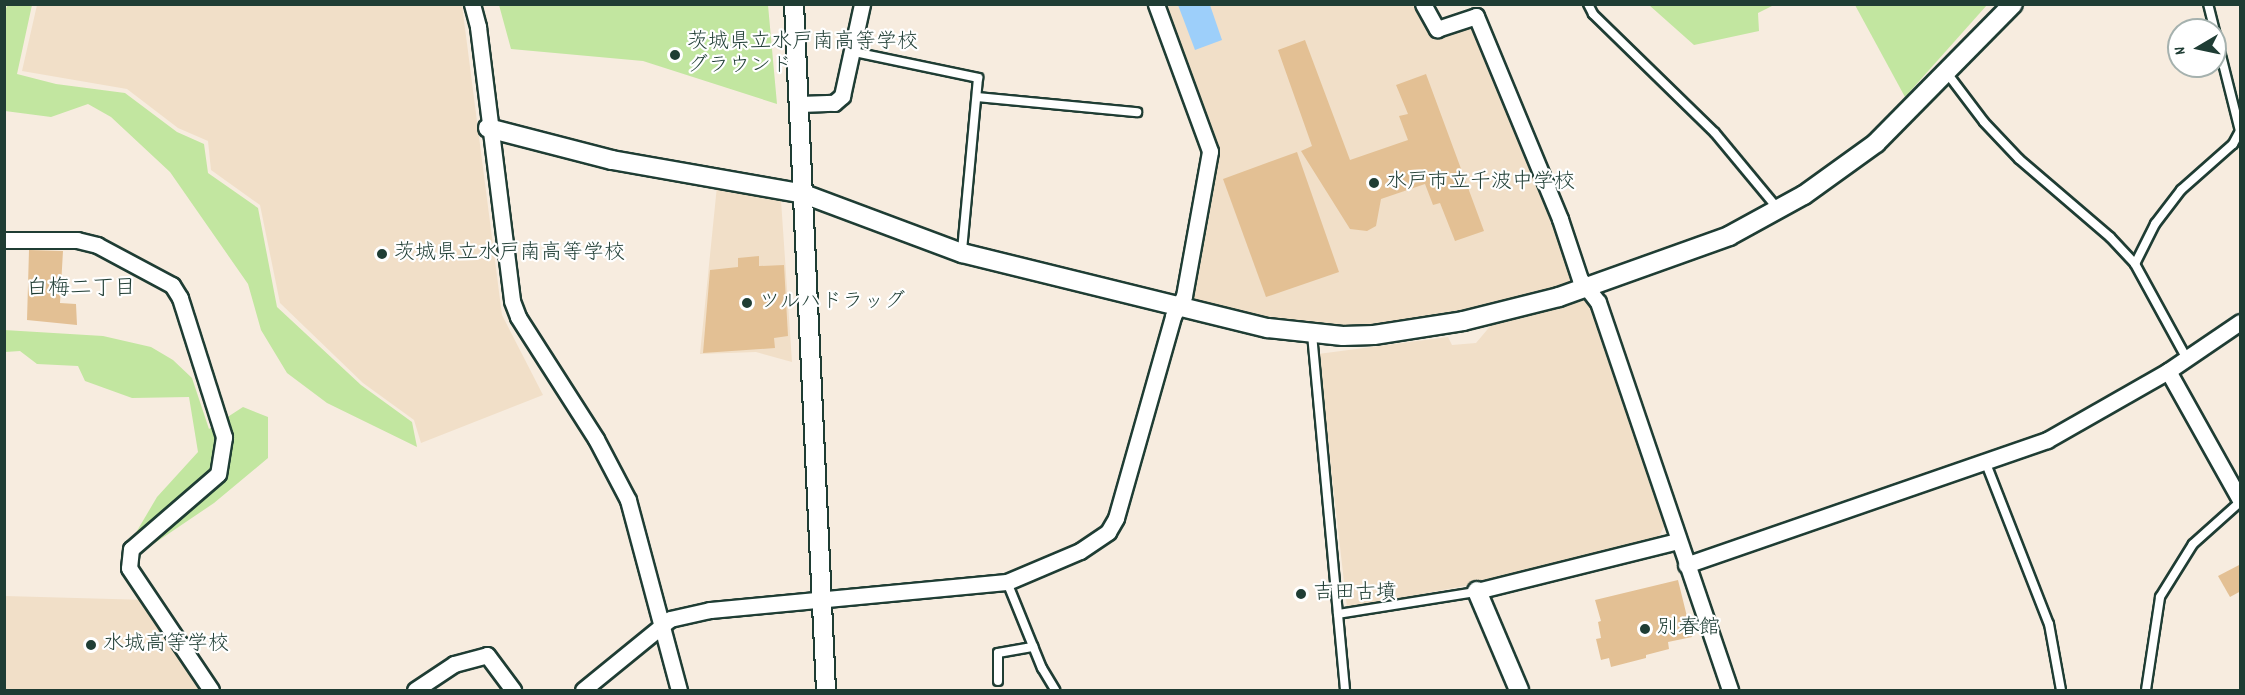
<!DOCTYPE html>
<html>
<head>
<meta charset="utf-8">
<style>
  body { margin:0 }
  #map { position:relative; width:2245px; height:695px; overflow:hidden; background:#f7ecdf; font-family:Dekko,"Klee One",sans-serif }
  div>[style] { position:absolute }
  .built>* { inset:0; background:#f1dfc8 }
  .green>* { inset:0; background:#c2e6a0 }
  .water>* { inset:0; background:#9dcffa }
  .building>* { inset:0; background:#e3c094 }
  .roads { filter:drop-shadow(2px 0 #1f3d34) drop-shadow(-2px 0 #1f3d34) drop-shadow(0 2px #1f3d34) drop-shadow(0 -2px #1f3d34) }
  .service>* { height:8px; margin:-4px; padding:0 4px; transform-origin:4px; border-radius:4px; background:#fff }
  .minor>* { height:15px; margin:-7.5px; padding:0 7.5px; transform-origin:7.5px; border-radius:7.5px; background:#fff }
  .tertiary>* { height:18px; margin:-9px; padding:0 9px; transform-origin:9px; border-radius:9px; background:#fff }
  .dots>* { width:16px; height:16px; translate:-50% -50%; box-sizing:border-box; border:3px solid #fff; border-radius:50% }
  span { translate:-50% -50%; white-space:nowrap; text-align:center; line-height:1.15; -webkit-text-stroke:4.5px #fff; paint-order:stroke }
  .poi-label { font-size:21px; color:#1f3d34 }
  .left { translate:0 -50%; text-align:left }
  .neighbourhood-label { font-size:22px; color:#1f3d34 }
  .frame { position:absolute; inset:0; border:6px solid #1f3d34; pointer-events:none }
  .north { position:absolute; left:2167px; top:18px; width:60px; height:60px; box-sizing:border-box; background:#fff; border:2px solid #a5b1ae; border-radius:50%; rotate:261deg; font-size:16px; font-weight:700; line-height:24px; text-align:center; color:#1f3d34 }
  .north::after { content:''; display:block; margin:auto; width:21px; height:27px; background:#1f3d34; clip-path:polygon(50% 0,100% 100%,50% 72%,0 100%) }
</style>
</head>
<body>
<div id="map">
  <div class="built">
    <i style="clip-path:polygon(37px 5px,462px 5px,502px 315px,543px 395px,421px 443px,414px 420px,363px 383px,280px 303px,260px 205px,211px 170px,208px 141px,178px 128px,127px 89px,22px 71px)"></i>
    <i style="clip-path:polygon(1162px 5px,1417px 5px,1435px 36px,1467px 23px,1474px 25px,1553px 216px,1573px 281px,1567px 287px,1467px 312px,1383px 326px,1297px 325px,1252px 318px,1190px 298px,1215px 150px)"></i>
    <i style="clip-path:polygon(717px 186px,781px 200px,792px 362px,756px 352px,700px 354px)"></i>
    <i style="clip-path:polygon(1583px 300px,1591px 308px,1665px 525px,1658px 538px,1491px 581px,1347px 608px,1318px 354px,1448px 337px,1452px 345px,1476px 343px,1492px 324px)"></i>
    <i style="clip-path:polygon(5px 596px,148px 600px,206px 690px,5px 690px)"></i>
  </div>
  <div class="green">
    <i style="clip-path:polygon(8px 5px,32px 5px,17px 74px,56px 84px,125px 93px,177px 132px,204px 144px,208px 173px,258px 208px,277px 307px,361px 385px,412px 422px,417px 447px,327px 403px,287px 373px,261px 330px,248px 284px,170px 172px,111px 117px,88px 104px,51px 117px,5px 111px,4px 12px)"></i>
    <i style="clip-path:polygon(499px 5px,768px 5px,777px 104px,643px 61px,511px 49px)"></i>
    <i style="clip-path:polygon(1649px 5px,1774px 5px,1758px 13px,1759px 31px,1694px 45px)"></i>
    <i style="clip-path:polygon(1855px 5px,1987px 5px,1905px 97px)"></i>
    <i style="clip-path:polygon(4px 330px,103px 336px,151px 347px,173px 360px,192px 378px,209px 429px,243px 407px,268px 417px,268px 458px,214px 503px,143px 551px,134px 536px,157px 497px,198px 452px,189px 397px,132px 398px,85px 381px,78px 366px,37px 364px,20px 351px,5px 352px)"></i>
  </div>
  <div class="water">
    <i style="clip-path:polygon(1178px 5px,1210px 5px,1222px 40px,1195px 50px)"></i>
  </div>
  <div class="building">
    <i style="clip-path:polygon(1305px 40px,1350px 160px,1408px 140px,1399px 116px,1408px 114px,1396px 85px,1426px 74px,1484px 231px,1455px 241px,1440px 203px,1433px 205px,1425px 184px,1381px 199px,1376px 226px,1367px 231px,1350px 229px,1301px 151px,1312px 146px,1278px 50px)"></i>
    <i style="clip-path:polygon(1297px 152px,1339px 272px,1266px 297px,1223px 179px)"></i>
    <i style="clip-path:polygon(29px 250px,63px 251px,60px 303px,76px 304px,77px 325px,27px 320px)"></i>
    <i style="clip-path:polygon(759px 256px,759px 266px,784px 265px,788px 336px,774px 338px,775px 348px,703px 353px,710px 270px,738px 267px,738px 258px)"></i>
    <i style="clip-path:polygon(2241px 564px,2241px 591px,2230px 597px,2218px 576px)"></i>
    <i style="clip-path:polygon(1678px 580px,1692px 637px,1668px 642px,1669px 649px,1646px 655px,1646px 658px,1611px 667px,1609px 658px,1601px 660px,1596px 639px,1601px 638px,1598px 622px,1601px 621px,1595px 600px)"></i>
  </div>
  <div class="roads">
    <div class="service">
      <i style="left:1588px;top:4px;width:11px;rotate:63deg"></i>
      <i style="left:1593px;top:14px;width:170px;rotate:44.3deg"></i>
      <i style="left:1715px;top:133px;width:99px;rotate:50.3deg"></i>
      <i style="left:854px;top:52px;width:127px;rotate:11.8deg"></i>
      <i style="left:978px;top:78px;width:175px;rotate:95.3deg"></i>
      <i style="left:1947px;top:73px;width:61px;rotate:52.9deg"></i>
      <i style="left:1984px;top:122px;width:51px;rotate:46.6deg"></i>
      <i style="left:2019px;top:159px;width:120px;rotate:40.6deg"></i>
      <i style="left:2110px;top:237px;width:37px;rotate:47deg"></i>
      <i style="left:2135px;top:264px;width:106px;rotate:61.3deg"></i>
      <i style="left:977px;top:97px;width:161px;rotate:5.4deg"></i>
      <i style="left:2135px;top:264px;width:45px;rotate:-63.4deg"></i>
      <i style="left:2155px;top:224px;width:43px;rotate:-52.6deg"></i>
      <i style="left:2181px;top:190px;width:69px;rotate:-41.5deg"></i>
      <i style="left:2233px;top:144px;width:15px;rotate:-62deg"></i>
      <i style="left:2240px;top:131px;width:131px;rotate:-104.1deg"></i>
      <i style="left:1312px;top:334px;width:358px;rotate:84.7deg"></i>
      <i style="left:1985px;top:461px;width:175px;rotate:68.6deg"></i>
      <i style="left:2049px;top:624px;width:67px;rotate:79.7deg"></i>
      <i style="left:1007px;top:582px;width:93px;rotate:67.9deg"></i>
      <i style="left:1042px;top:668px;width:26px;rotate:59deg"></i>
      <i style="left:1338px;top:614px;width:140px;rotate:-9.1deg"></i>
      <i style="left:998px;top:681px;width:28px;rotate:-90deg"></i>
      <i style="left:998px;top:653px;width:36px;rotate:-10deg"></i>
      <i style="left:2146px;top:690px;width:94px;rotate:-81.4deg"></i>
      <i style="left:2160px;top:597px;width:62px;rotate:-58.1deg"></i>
      <i style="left:2193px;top:544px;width:63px;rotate:-41.8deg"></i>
    </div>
    <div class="minor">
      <i style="left:472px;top:4px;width:24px;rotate:75deg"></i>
      <i style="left:478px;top:27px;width:276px;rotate:82.9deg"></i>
      <i style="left:512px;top:301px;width:17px;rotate:69deg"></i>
      <i style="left:518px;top:317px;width:145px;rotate:57.4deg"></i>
      <i style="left:596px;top:439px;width:69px;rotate:62.3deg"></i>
      <i style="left:628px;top:500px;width:197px;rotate:75deg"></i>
      <i style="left:1423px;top:4px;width:29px;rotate:61deg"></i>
      <i style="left:1437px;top:29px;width:41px;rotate:-18.4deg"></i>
      <i style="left:1476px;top:16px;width:220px;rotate:67.5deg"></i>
      <i style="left:1560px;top:219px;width:63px;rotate:71.6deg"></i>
      <i style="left:1580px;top:279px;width:29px;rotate:52deg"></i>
      <i style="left:1598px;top:302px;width:410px;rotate:71.2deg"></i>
      <i style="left:800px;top:104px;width:34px;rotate:-2deg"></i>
      <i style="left:834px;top:103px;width:11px;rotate:-41deg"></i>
      <i style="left:842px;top:96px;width:94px;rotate:-77.7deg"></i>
      <i style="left:4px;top:240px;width:73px"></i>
      <i style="left:77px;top:240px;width:21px;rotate:14deg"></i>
      <i style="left:97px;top:245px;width:85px;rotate:28.1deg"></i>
      <i style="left:172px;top:285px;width:15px;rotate:58deg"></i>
      <i style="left:180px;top:298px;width:146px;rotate:72.4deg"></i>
      <i style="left:224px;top:437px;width:37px;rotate:99deg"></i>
      <i style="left:218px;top:474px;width:115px;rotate:139.2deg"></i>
      <i style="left:131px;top:549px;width:19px;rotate:96deg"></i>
      <i style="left:129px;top:568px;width:147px;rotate:56.1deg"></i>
      <i style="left:2168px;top:371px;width:148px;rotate:60.8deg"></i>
      <i style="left:1686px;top:565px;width:382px;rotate:-19.1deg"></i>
      <i style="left:2047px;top:440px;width:139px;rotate:-29.7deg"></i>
      <i style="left:2168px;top:371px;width:87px;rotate:-34.2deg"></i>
      <i style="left:1477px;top:591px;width:207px;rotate:-14deg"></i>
      <i style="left:415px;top:690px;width:47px;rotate:-33.7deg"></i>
      <i style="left:454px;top:664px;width:34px;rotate:-15deg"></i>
      <i style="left:487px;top:655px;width:44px;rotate:53.4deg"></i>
      <i style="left:583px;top:690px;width:112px;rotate:-39.2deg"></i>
      <i style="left:670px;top:619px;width:41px;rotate:-12.7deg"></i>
      <i style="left:710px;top:610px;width:298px;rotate:-5.4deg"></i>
      <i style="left:1007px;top:582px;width:79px;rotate:-23deg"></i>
      <i style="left:1080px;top:551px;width:34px;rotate:-34deg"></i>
      <i style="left:1108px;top:532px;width:16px;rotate:-60deg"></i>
      <i style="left:1116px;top:518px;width:210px;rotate:-74.2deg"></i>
      <i style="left:1173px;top:316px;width:23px;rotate:-61deg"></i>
      <i style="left:1184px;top:296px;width:147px;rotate:-79.8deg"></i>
      <i style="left:1210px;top:151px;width:157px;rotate:-110.2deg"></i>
    </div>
    <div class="tertiary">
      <i style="left:794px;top:4px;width:687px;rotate:87.33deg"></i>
      <i style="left:488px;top:128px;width:128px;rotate:14.5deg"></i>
      <i style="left:612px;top:160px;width:195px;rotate:10deg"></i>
      <i style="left:804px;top:194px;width:169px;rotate:20.5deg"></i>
      <i style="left:962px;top:253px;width:315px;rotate:13.8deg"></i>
      <i style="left:1268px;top:328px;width:75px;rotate:6.1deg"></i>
      <i style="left:1343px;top:336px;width:31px;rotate:-2deg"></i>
      <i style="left:1374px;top:335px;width:90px;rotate:-8.9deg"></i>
      <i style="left:1463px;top:321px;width:99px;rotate:-14deg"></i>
      <i style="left:1559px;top:297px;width:181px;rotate:-19.7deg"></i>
      <i style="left:1729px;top:236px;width:85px;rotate:-28.7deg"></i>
      <i style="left:1804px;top:195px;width:89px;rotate:-35.8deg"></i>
      <i style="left:1876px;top:143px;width:195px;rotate:-45.4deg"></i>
      <i style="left:1477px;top:591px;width:108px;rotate:67deg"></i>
    </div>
  </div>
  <div class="dots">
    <i style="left:675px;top:55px;background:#1f3d34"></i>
    <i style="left:1374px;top:183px;background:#1f3d34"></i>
    <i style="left:382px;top:254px;background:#1f3d34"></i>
    <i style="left:747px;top:303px;background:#1f3d34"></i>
    <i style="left:1301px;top:594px;background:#1f3d34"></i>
    <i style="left:1645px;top:629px;background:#1f3d34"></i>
    <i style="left:91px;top:645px;background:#1f3d34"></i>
  </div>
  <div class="poi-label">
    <span class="left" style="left:687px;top:55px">茨城県立水戸南高等学校<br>グラウンド</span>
    <span class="left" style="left:1386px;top:183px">水戸市立千波中学校</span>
    <span class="left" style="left:394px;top:254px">茨城県立水戸南高等学校</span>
    <span class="left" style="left:759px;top:303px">ツルハドラッグ</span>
    <span class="left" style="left:1313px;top:594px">吉田古墳</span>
    <span class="left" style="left:1657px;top:629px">別春館</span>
    <span class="left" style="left:103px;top:645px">水城高等学校</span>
  </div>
  <div class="neighbourhood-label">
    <span style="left:81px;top:290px">白梅二丁目</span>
  </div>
  <div class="frame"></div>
  <div class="north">N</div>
</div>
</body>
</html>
